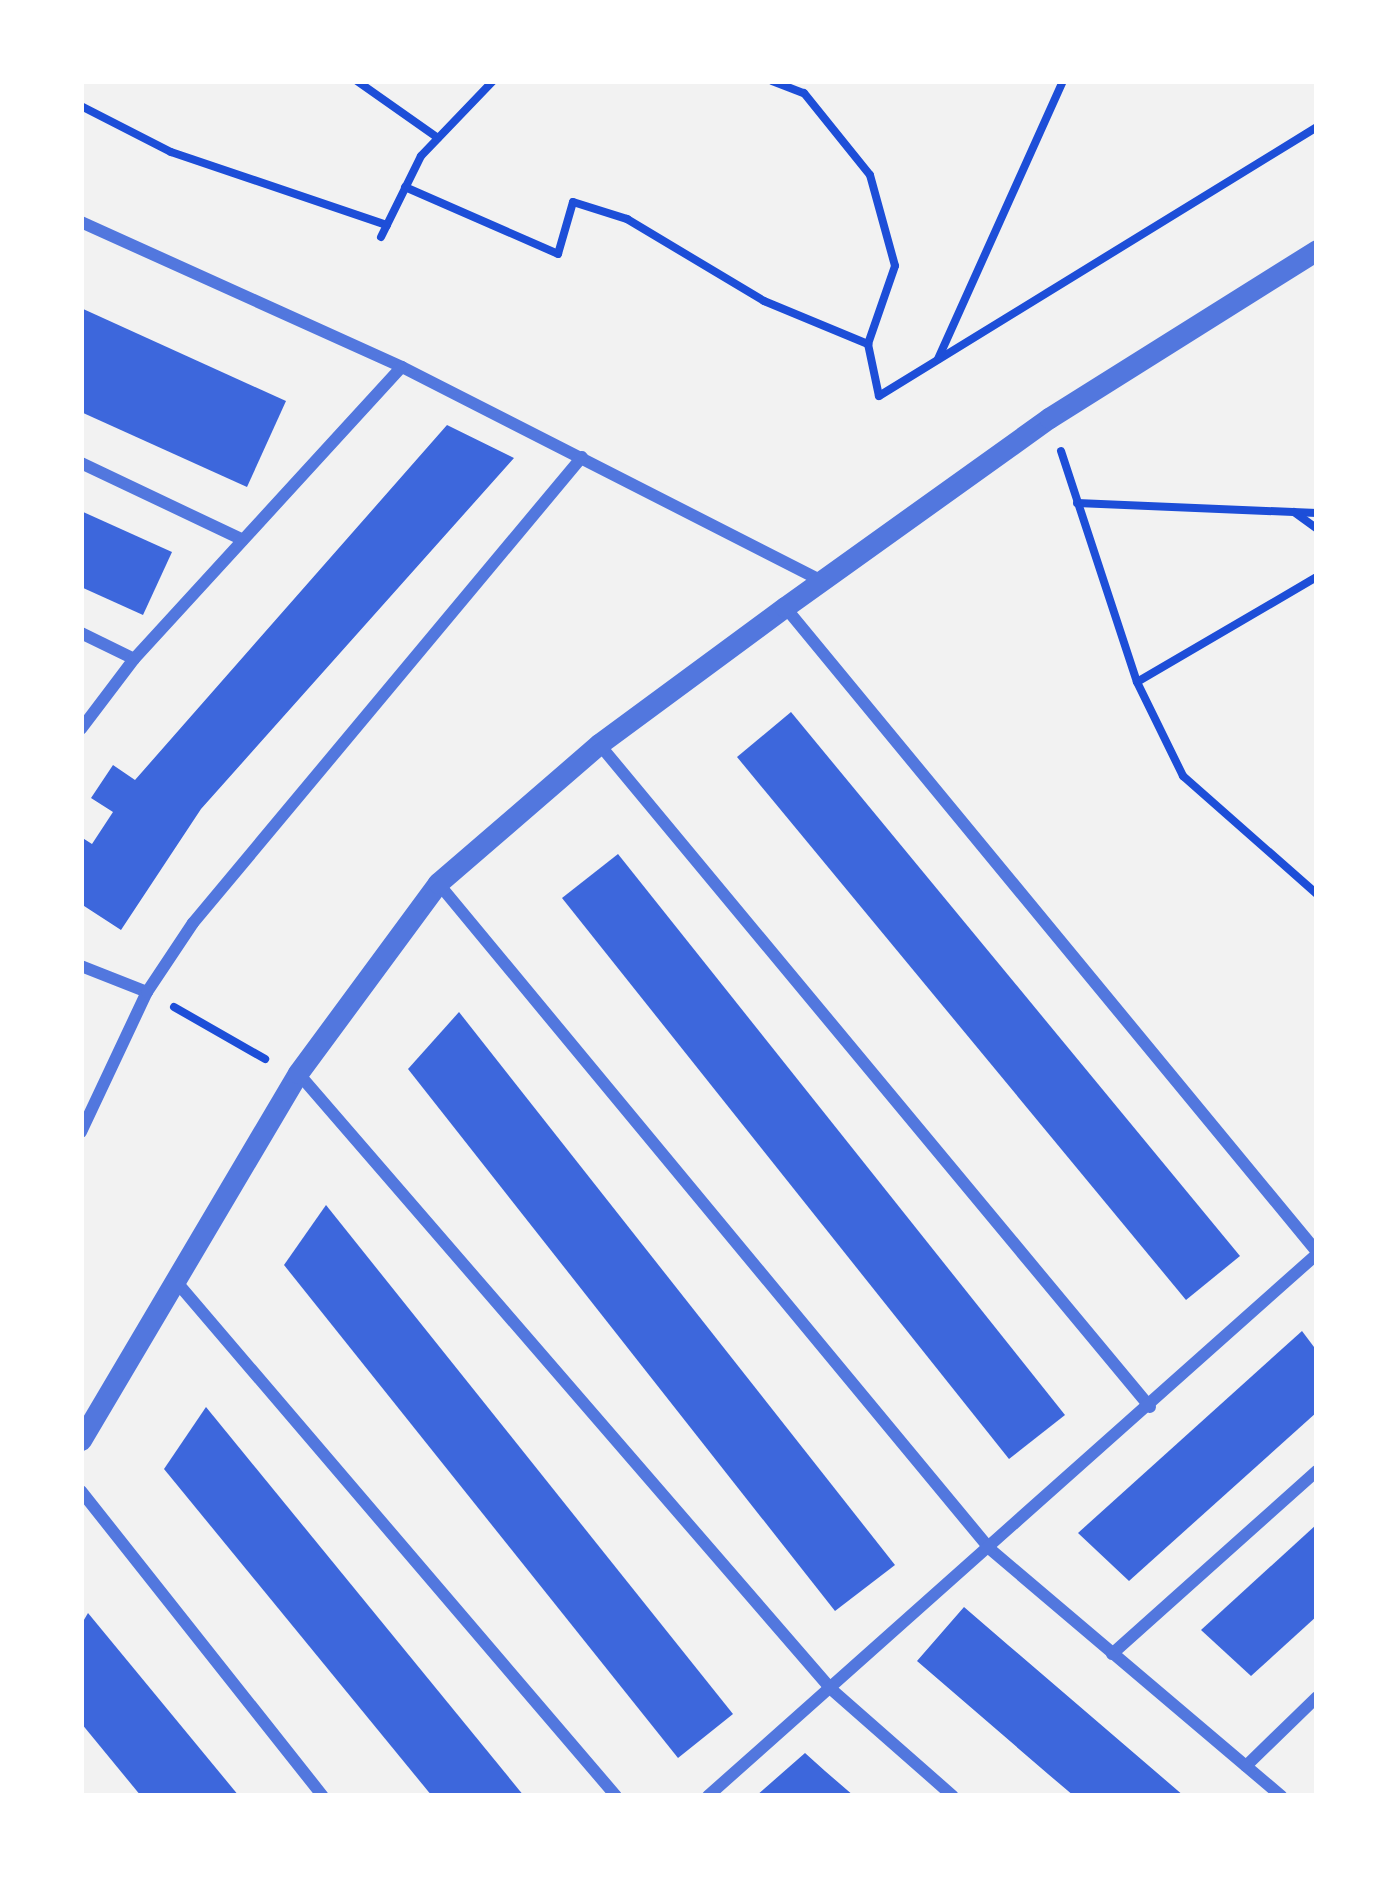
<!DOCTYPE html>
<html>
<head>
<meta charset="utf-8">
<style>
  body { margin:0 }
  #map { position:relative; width:1398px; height:1877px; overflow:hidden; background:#f2f2f2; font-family:"Source Serif 4",serif }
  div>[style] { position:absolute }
  .building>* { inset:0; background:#3d67dc }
  .path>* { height:8px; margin:-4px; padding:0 4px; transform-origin:4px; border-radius:4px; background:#1d4ed8 }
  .minor>* { height:12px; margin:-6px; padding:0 6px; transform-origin:6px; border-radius:6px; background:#5277de }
  .tertiary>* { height:21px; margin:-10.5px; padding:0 10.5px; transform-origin:10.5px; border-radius:10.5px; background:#5277de }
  span { translate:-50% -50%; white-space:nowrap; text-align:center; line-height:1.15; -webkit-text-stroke:9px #fff; paint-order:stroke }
  .frame { position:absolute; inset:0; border:84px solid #fff; pointer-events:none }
</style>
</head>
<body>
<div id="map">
  <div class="building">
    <i style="clip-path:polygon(81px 308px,286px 401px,247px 487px,81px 412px)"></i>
    <i style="clip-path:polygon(447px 425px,514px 458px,201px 809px,121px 930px,81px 904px,81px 837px,92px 844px,113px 812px,91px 798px,113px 765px,135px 780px)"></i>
    <i style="clip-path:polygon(81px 511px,172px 552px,143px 615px,81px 587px)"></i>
    <i style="clip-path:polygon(791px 712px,1240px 1256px,1186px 1300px,737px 757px)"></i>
    <i style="clip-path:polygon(618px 854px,1065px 1415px,1009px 1459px,562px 898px)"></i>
    <i style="clip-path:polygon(459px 1012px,895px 1565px,835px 1611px,408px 1069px)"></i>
    <i style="clip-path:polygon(326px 1205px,733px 1714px,678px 1758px,284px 1265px)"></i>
    <i style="clip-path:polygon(1302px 1331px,1317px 1351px,1317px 1412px,1129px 1581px,1078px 1533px)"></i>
    <i style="clip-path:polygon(206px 1407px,524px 1796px,432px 1796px,164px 1469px)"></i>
    <i style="clip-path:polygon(1317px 1524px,1317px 1616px,1251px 1676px,1201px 1630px)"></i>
    <i style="clip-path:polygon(964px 1607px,1008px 1645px,1184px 1796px,1074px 1796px,1048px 1774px,917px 1661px)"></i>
    <i style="clip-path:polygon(88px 1613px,239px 1796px,141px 1796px,81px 1723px,81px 1625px)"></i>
    <i style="clip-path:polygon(805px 1753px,825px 1771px,854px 1796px,756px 1796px)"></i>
  </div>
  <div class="path">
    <i style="left:357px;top:81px;width:99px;rotate:35.1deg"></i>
    <i style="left:772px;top:81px;width:34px;rotate:21deg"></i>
    <i style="left:804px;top:93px;width:105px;rotate:51.2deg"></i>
    <i style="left:870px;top:175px;width:94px;rotate:74.6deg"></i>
    <i style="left:895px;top:266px;width:83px;rotate:109.1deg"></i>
    <i style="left:868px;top:344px;width:53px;rotate:78.1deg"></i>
    <i style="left:879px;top:396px;width:514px;rotate:-31.56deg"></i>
    <i style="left:81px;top:106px;width:101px;rotate:27.1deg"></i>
    <i style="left:171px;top:152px;width:228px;rotate:18.7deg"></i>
    <i style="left:405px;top:187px;width:167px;rotate:23.6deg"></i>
    <i style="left:558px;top:254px;width:54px;rotate:-73.9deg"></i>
    <i style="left:573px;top:202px;width:57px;rotate:17.5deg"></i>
    <i style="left:627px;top:219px;width:160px;rotate:30.9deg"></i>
    <i style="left:764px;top:301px;width:113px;rotate:22.5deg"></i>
    <i style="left:381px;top:237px;width:90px;rotate:-63.7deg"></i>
    <i style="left:421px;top:156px;width:104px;rotate:-46.2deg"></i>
    <i style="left:938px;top:359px;width:305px;rotate:-65.8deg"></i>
    <i style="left:1061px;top:451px;width:243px;rotate:71.8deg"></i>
    <i style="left:1137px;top:682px;width:105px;rotate:63.9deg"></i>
    <i style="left:1183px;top:776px;width:179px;rotate:41.4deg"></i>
    <i style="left:1077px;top:503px;width:240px;rotate:2.4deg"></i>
    <i style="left:1294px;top:512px;width:29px;rotate:36deg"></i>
    <i style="left:1137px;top:682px;width:208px;rotate:-30.3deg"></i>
    <i style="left:174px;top:1007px;width:105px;rotate:29.7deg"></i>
  </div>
  <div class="minor">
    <i style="left:81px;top:222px;width:352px;rotate:24.3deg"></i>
    <i style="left:402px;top:367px;width:471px;rotate:27deg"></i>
    <i style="left:81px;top:463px;width:179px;rotate:25.4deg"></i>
    <i style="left:785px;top:607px;width:836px;rotate:50.48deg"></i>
    <i style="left:81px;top:633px;width:59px;rotate:26.1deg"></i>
    <i style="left:81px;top:729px;width:88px;rotate:-52.9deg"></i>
    <i style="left:134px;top:659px;width:396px;rotate:-47.5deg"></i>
    <i style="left:599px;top:744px;width:862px;rotate:50.27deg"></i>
    <i style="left:438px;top:883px;width:865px;rotate:50.35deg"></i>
    <i style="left:990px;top:1549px;width:382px;rotate:40.3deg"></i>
    <i style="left:81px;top:966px;width:71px;rotate:21.5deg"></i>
    <i style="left:298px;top:1073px;width:815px;rotate:49.13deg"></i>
    <i style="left:831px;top:1689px;width:162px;rotate:41.3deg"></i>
    <i style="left:81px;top:1132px;width:155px;rotate:-64.8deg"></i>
    <i style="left:147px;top:992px;width:83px;rotate:-56.3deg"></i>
    <i style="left:193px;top:923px;width:607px;rotate:-50.15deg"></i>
    <i style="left:174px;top:1279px;width:680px;rotate:49.47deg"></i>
    <i style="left:81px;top:1491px;width:389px;rotate:51.6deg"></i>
    <i style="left:1112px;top:1654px;width:275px;rotate:-41.8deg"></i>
    <i style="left:1246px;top:1766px;width:99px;rotate:-44.2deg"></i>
    <i style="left:708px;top:1796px;width:815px;rotate:-41.67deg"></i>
  </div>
  <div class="tertiary">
    <i style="left:81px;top:1440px;width:426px;rotate:-59.4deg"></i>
    <i style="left:298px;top:1073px;width:236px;rotate:-53.6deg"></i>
    <i style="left:438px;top:883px;width:213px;rotate:-40.8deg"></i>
    <i style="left:599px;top:744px;width:231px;rotate:-36.4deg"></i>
    <i style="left:785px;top:607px;width:325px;rotate:-35.6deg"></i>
    <i style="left:1049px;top:418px;width:316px;rotate:-32.1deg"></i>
  </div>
  <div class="frame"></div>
</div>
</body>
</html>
